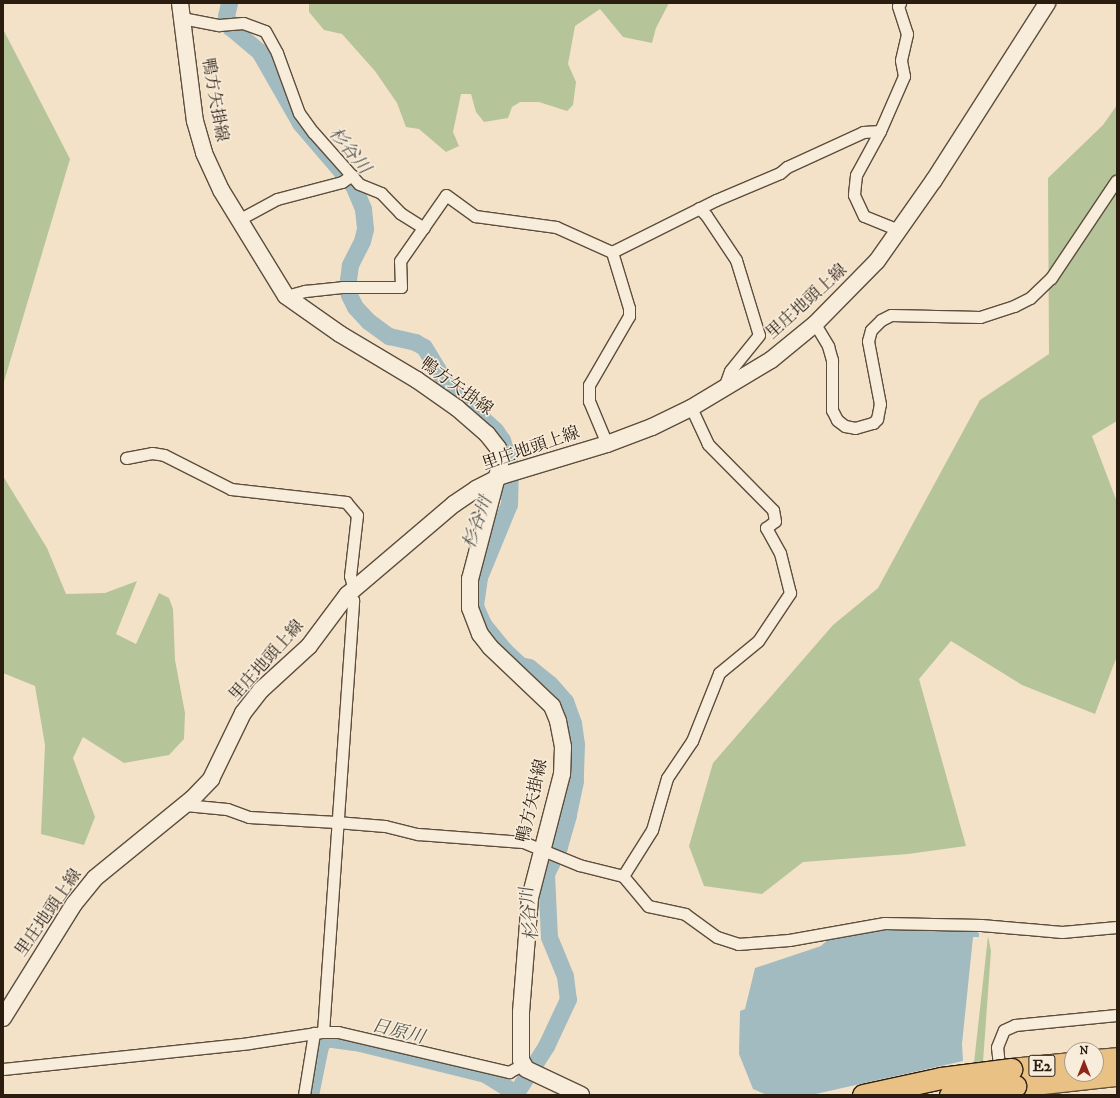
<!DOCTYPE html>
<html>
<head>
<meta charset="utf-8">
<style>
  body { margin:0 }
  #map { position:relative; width:1120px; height:1098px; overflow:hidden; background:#f4e2c8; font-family:"IM FELL DW Pica","Noto Serif JP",serif }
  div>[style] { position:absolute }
  .green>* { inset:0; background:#b6c49a }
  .water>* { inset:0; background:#a1bbc1 }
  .river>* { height:17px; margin:-8.5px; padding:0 8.5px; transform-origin:8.5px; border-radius:8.5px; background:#a1bbc1 }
  .roads { filter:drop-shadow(1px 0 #5c4e3d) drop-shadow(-1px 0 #5c4e3d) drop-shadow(0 1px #5c4e3d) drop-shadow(0 -1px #5c4e3d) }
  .minor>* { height:11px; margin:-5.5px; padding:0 5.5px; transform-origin:5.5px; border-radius:5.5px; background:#f8ecdb }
  .secondary>* { height:16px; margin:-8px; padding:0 8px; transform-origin:8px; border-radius:8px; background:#f8ecdb }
  .motorway>* { height:21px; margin:-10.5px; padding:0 10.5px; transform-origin:10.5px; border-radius:10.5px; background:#eac184 }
  .bridges { filter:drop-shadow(1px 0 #2a1d0f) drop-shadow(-1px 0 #2a1d0f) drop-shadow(0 1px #2a1d0f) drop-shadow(0 -1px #2a1d0f) }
  .motorway-bridge>* { height:21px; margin:-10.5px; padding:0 10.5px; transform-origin:10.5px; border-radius:10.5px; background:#eac184 }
  span { translate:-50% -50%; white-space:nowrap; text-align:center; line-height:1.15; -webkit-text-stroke:3px #f8ecdb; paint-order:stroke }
  .shield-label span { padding:1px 3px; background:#f8ecdb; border:1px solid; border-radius:3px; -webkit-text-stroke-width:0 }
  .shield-label { font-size:16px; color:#2a1d0f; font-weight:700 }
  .street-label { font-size:17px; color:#2a1d0f }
  .water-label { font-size:18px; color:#54544d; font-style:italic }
  .frame { position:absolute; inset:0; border:4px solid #2a1d0f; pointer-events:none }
  .north { position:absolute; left:1064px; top:1042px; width:40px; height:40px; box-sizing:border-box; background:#f8ecdb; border:1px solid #a69989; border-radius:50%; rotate:0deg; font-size:11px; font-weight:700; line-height:16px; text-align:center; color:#2a1d0f }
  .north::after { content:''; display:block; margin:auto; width:14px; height:18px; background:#8f2418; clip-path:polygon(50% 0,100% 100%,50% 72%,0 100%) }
</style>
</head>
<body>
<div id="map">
  <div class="green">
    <i style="clip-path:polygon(309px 3px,669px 3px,656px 28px,652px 43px,623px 37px,600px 9px,575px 26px,568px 64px,576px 82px,573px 105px,567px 111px,539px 102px,520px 102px,512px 107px,508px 118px,484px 122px,476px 112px,471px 94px,461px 94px,453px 132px,459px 146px,446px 152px,419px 129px,406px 127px,397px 103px,375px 71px,342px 34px,324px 30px,309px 12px)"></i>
    <i style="clip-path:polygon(3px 29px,70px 159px,3px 385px)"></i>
    <i style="clip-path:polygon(1117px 105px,1117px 421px,1092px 436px,1117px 502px,1117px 656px,1095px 714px,1022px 685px,951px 641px,919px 679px,966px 846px,908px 854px,803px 862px,762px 894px,704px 886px,689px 846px,713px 763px,833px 625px,878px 588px,980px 400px,1049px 354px,1048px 178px,1103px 125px)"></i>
    <i style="clip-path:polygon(3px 476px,47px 548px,66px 594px,105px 593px,137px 581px,116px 634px,136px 644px,159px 593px,169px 598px,173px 609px,175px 660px,185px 713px,184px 739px,169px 755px,124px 763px,83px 737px,73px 758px,95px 817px,84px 845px,41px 834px,45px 745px,35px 686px,3px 673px)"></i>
    <i style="clip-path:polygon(988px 936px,991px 951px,983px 1062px,974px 1063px)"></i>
  </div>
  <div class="water">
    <i style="clip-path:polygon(898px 927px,967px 928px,979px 933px,979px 937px,973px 937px,962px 1044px,963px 1061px,811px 1095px,767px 1095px,753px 1089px,739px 1054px,740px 1011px,745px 1009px,755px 968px,821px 946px,831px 937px,861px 931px)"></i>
  </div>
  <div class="river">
    <i style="left:229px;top:3px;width:13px;rotate:103deg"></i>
    <i style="left:226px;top:16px;width:12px;rotate:70deg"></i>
    <i style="left:230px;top:27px;width:38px;rotate:40deg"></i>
    <i style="left:259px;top:51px;width:83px;rotate:60.3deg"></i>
    <i style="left:300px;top:123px;width:82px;rotate:49.5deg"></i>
    <i style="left:353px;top:185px;width:26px;rotate:67deg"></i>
    <i style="left:363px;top:209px;width:20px;rotate:84deg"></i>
    <i style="left:365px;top:229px;width:12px;rotate:104deg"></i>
    <i style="left:362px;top:241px;width:27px;rotate:117deg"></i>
    <i style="left:350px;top:265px;width:15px;rotate:98deg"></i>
    <i style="left:348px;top:280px;width:15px;rotate:86deg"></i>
    <i style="left:349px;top:295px;width:13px;rotate:63deg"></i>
    <i style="left:355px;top:307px;width:19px;rotate:47deg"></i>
    <i style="left:368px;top:321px;width:26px;rotate:36deg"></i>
    <i style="left:389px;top:336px;width:27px;rotate:13deg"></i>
    <i style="left:415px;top:342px;width:10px;rotate:29deg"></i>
    <i style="left:424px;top:347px;width:48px;rotate:58.6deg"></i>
    <i style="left:449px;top:388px;width:62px;rotate:42.4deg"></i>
    <i style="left:495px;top:430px;width:12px;rotate:55deg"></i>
    <i style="left:502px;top:440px;width:25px;rotate:72deg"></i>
    <i style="left:510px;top:464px;width:40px;rotate:91.4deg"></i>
    <i style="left:509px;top:504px;width:79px;rotate:112.3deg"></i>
    <i style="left:479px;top:577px;width:29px;rotate:98deg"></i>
    <i style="left:475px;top:606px;width:20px;rotate:66deg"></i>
    <i style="left:483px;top:624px;width:35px;rotate:51deg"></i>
    <i style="left:505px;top:651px;width:21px;rotate:43deg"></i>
    <i style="left:520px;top:665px;width:9px;rotate:13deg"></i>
    <i style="left:529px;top:667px;width:27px;rotate:39deg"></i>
    <i style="left:550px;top:684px;width:23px;rotate:49deg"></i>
    <i style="left:565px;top:701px;width:23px;rotate:70deg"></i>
    <i style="left:573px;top:723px;width:21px;rotate:82deg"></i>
    <i style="left:576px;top:744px;width:37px;rotate:92deg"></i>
    <i style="left:575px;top:781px;width:35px;rotate:102deg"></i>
    <i style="left:568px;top:815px;width:33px;rotate:106deg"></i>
    <i style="left:559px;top:847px;width:30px;rotate:116deg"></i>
    <i style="left:546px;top:874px;width:63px;rotate:87.3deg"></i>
    <i style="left:549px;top:937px;width:42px;rotate:67.7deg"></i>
    <i style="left:565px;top:976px;width:23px;rotate:83deg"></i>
    <i style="left:568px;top:999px;width:52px;rotate:115.1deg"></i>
    <i style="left:546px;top:1046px;width:56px;rotate:122.6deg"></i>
    <i style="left:310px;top:1095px;width:50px;rotate:-78.5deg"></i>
    <i style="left:320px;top:1046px;width:9px;rotate:-58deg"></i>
    <i style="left:325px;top:1038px;width:35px;rotate:8deg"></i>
    <i style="left:360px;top:1043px;width:129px;rotate:13.9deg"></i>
    <i style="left:485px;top:1074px;width:36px;rotate:32deg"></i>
  </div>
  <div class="roads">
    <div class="minor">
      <i style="left:182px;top:18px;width:38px;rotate:11deg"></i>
      <i style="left:219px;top:25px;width:24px;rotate:-5deg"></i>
      <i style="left:243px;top:23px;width:23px;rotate:20deg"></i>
      <i style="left:265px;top:31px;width:25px;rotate:61deg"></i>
      <i style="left:277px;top:53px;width:64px;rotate:69.9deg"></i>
      <i style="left:299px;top:113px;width:24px;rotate:54deg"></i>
      <i style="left:313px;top:132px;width:69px;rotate:48.5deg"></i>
      <i style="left:359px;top:184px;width:24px;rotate:22deg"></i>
      <i style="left:381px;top:193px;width:28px;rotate:46deg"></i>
      <i style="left:400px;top:213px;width:28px;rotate:32deg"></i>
      <i style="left:880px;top:131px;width:50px;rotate:118.6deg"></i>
      <i style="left:856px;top:175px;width:20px;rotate:96deg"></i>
      <i style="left:854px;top:195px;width:23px;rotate:65deg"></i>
      <i style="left:864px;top:216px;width:37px;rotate:22deg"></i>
      <i style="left:699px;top:208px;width:10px;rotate:45deg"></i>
      <i style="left:706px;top:215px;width:54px;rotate:56.3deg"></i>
      <i style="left:736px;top:260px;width:78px;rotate:73deg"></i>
      <i style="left:759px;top:335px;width:46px;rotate:128.9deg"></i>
      <i style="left:730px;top:371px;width:20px;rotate:110deg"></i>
      <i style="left:240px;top:219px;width:42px;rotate:-28.4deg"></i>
      <i style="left:277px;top:199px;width:67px;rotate:-14.7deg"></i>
      <i style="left:342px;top:182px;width:12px;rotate:-35deg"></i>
      <i style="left:612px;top:252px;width:116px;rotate:-26.6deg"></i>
      <i style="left:716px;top:200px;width:69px;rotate:-22.9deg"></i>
      <i style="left:780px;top:173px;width:9px;rotate:-41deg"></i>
      <i style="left:787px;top:167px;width:84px;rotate:-24.7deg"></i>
      <i style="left:863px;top:132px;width:17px;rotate:-3deg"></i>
      <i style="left:880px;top:131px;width:60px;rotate:-66.4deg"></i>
      <i style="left:904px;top:76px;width:16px;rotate:-101deg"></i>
      <i style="left:901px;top:60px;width:27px;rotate:-77deg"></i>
      <i style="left:907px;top:34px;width:29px;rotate:-108deg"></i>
      <i style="left:898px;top:6px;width:4px;rotate:-56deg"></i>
      <i style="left:286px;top:296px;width:20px;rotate:-15deg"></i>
      <i style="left:305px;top:291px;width:37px;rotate:-6deg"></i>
      <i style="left:342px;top:287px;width:59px"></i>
      <i style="left:401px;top:287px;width:26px;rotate:-92deg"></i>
      <i style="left:400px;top:261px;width:80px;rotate:-55.1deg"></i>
      <i style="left:446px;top:195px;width:36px;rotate:36deg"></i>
      <i style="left:475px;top:216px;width:82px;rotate:7.7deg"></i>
      <i style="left:556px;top:227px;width:61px;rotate:24.1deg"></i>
      <i style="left:815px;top:324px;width:26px;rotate:59deg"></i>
      <i style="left:828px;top:346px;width:15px;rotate:74deg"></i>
      <i style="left:832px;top:360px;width:50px;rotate:90deg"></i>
      <i style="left:832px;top:410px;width:11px;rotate:63deg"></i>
      <i style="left:837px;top:420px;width:10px;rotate:37deg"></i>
      <i style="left:845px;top:426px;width:10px;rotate:11deg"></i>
      <i style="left:855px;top:428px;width:19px;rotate:-16deg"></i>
      <i style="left:873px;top:423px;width:6px;rotate:-45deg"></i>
      <i style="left:877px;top:419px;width:15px;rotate:-79deg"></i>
      <i style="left:880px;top:404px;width:64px;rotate:-100.8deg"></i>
      <i style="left:868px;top:341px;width:11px;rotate:-75deg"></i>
      <i style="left:871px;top:330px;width:14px;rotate:-45deg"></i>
      <i style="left:881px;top:320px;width:11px;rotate:-27deg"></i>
      <i style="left:891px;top:315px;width:89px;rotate:1.3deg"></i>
      <i style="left:980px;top:317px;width:36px;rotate:-18deg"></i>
      <i style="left:1014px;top:306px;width:18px;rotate:-27deg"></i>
      <i style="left:1030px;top:298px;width:29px;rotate:-44deg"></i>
      <i style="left:1051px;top:278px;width:117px;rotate:-56.2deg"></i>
      <i style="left:607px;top:444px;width:47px;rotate:-112.7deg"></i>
      <i style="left:589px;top:401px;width:16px;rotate:-90deg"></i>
      <i style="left:589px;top:385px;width:80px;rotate:-59.9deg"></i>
      <i style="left:629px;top:316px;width:8px;rotate:-90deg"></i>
      <i style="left:629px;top:308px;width:59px;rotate:-106.9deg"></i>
      <i style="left:126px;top:458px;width:26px;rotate:-11deg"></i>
      <i style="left:152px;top:453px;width:12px;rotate:9deg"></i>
      <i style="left:164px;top:455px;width:75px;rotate:26.9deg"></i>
      <i style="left:231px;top:489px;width:116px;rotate:6.4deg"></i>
      <i style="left:346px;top:502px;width:17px;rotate:50deg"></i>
      <i style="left:357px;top:515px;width:61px;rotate:96.5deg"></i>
      <i style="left:350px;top:576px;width:14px;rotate:73deg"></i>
      <i style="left:185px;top:805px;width:42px;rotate:5.4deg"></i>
      <i style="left:227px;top:809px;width:23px;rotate:20deg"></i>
      <i style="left:249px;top:817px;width:87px;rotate:3.3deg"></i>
      <i style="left:336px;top:822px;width:49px;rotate:4.7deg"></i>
      <i style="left:385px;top:826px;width:34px;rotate:14deg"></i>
      <i style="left:418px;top:834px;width:105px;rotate:4.4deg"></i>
      <i style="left:523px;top:842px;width:61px;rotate:22.3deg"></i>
      <i style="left:579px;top:865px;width:45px;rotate:14deg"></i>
      <i style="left:623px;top:876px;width:39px;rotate:50deg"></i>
      <i style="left:648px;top:906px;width:38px;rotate:12deg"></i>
      <i style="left:685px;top:914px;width:39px;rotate:36deg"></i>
      <i style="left:717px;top:937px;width:22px;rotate:18deg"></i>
      <i style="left:738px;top:944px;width:51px;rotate:-4.5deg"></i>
      <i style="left:789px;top:940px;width:97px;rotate:-10.1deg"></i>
      <i style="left:884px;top:923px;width:97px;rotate:1.2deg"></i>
      <i style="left:981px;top:925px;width:81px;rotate:4.9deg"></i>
      <i style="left:1062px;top:932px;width:55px;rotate:-5.2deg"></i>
      <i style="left:623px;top:876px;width:54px;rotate:-57.8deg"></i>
      <i style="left:652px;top:830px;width:54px;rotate:-73.9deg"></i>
      <i style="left:667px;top:778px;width:45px;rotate:-56deg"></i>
      <i style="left:692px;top:741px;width:73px;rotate:-68.3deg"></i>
      <i style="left:719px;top:673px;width:50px;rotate:-39.4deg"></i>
      <i style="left:758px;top:641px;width:58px;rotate:-56.3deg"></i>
      <i style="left:790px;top:593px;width:41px;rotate:-104deg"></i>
      <i style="left:780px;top:553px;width:29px;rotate:-119deg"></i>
      <i style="left:766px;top:528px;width:11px;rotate:-38deg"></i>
      <i style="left:775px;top:521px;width:11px;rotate:-100deg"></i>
      <i style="left:773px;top:510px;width:93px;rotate:-134.6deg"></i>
      <i style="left:708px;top:444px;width:40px;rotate:-115deg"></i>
      <i style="left:323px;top:1032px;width:433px;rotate:-86deg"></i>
      <i style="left:353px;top:600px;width:8px;rotate:-140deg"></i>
      <i style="left:3px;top:1069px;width:247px;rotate:-6deg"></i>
      <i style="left:249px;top:1043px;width:75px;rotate:-8.5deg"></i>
      <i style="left:323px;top:1032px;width:15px"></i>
      <i style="left:338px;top:1032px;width:176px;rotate:13.2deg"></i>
      <i style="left:509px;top:1072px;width:15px;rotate:-28deg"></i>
      <i style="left:1000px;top:1075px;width:28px;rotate:-96deg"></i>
      <i style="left:997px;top:1047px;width:18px;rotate:-68deg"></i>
      <i style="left:1004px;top:1030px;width:12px;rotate:-24deg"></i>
      <i style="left:1015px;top:1025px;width:102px;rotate:-5.6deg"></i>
      <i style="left:304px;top:1095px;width:63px;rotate:-80.8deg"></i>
    </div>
    <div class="secondary">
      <i style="left:180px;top:3px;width:119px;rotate:82.8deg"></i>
      <i style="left:195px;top:121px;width:33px;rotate:74deg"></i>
      <i style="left:204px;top:153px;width:41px;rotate:65.3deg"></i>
      <i style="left:221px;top:190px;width:124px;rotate:58.5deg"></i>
      <i style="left:286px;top:296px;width:66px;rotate:35.1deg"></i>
      <i style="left:340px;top:334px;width:90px;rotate:30.9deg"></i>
      <i style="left:417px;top:380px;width:49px;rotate:35deg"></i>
      <i style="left:457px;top:408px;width:40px;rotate:41deg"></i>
      <i style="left:487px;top:434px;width:18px;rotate:52deg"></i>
      <i style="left:498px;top:448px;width:17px;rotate:83deg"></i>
      <i style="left:500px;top:465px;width:118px;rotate:104.7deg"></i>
      <i style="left:470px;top:579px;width:29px;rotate:90deg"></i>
      <i style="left:470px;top:608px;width:28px;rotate:69deg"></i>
      <i style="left:480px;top:634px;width:16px;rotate:52deg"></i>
      <i style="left:490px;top:647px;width:86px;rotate:43.6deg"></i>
      <i style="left:552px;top:706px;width:16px;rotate:68deg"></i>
      <i style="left:558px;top:721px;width:26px;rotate:79deg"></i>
      <i style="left:563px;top:747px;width:27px;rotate:92deg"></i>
      <i style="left:562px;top:774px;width:128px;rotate:104.5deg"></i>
      <i style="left:530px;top:898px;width:114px;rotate:94.5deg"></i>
      <i style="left:521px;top:1012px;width:48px;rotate:90deg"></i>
      <i style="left:521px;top:1060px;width:10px;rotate:61deg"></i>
      <i style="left:526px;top:1069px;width:61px;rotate:25.3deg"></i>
      <i style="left:3px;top:1018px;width:134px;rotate:-58.1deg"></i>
      <i style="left:74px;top:904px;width:33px;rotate:-51deg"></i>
      <i style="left:95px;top:878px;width:125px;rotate:-39.2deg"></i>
      <i style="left:192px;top:799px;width:28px;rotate:-46deg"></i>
      <i style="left:211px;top:779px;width:73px;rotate:-64.1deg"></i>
      <i style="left:243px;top:713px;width:29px;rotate:-52deg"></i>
      <i style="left:261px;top:690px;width:65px;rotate:-42.5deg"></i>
      <i style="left:309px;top:646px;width:64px;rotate:-53.3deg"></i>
      <i style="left:347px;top:595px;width:140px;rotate:-40.4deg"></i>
      <i style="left:454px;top:504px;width:27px;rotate:-34deg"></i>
      <i style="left:476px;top:489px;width:31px;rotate:-27deg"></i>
      <i style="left:504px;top:475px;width:108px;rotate:-16.8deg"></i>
      <i style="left:607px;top:444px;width:48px;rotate:-20.7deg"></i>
      <i style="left:652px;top:427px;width:43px;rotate:-26deg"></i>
      <i style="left:691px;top:408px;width:93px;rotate:-31deg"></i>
      <i style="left:771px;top:360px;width:57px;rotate:-39.3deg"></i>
      <i style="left:815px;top:324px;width:88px;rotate:-45.5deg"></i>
      <i style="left:877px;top:261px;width:99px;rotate:-54.9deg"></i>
      <i style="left:934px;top:180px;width:210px;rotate:-57.4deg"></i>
    </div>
    <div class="motorway">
      <i style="left:1096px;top:1060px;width:21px;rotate:-5deg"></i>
      <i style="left:1011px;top:1069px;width:61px;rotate:-5.6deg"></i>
      <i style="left:1015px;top:1086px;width:103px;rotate:-6.2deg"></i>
    </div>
  </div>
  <div class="bridges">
    <div class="motorway-bridge">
      <i style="left:863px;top:1095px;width:80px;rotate:-12.3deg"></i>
      <i style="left:941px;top:1078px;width:71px;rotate:-7.3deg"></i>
      <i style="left:950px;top:1095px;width:66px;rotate:-7.9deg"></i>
    </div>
  </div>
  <div class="shield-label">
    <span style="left:1042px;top:1066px">E2</span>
  </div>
  <div class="street-label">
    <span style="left:214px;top:100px;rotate:80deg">鴨方矢掛線</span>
    <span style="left:807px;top:302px;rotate:-42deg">里庄地頭上線</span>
    <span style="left:456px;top:387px;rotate:36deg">鴨方矢掛線</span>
    <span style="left:531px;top:449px;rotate:-19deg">里庄地頭上線</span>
    <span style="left:267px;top:661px;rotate:-48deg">里庄地頭上線</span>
    <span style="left:533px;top:801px;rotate:-77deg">鴨方矢掛線</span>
    <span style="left:49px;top:913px;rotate:-55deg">里庄地頭上線</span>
  </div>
  <div class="water-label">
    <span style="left:349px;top:151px;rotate:51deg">杉谷川</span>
    <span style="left:478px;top:523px;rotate:-70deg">杉谷川</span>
    <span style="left:530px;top:914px;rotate:-96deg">杉谷川</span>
    <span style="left:398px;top:1032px;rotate:14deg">日原川</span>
  </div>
  <div class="frame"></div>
  <div class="north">N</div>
</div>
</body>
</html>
